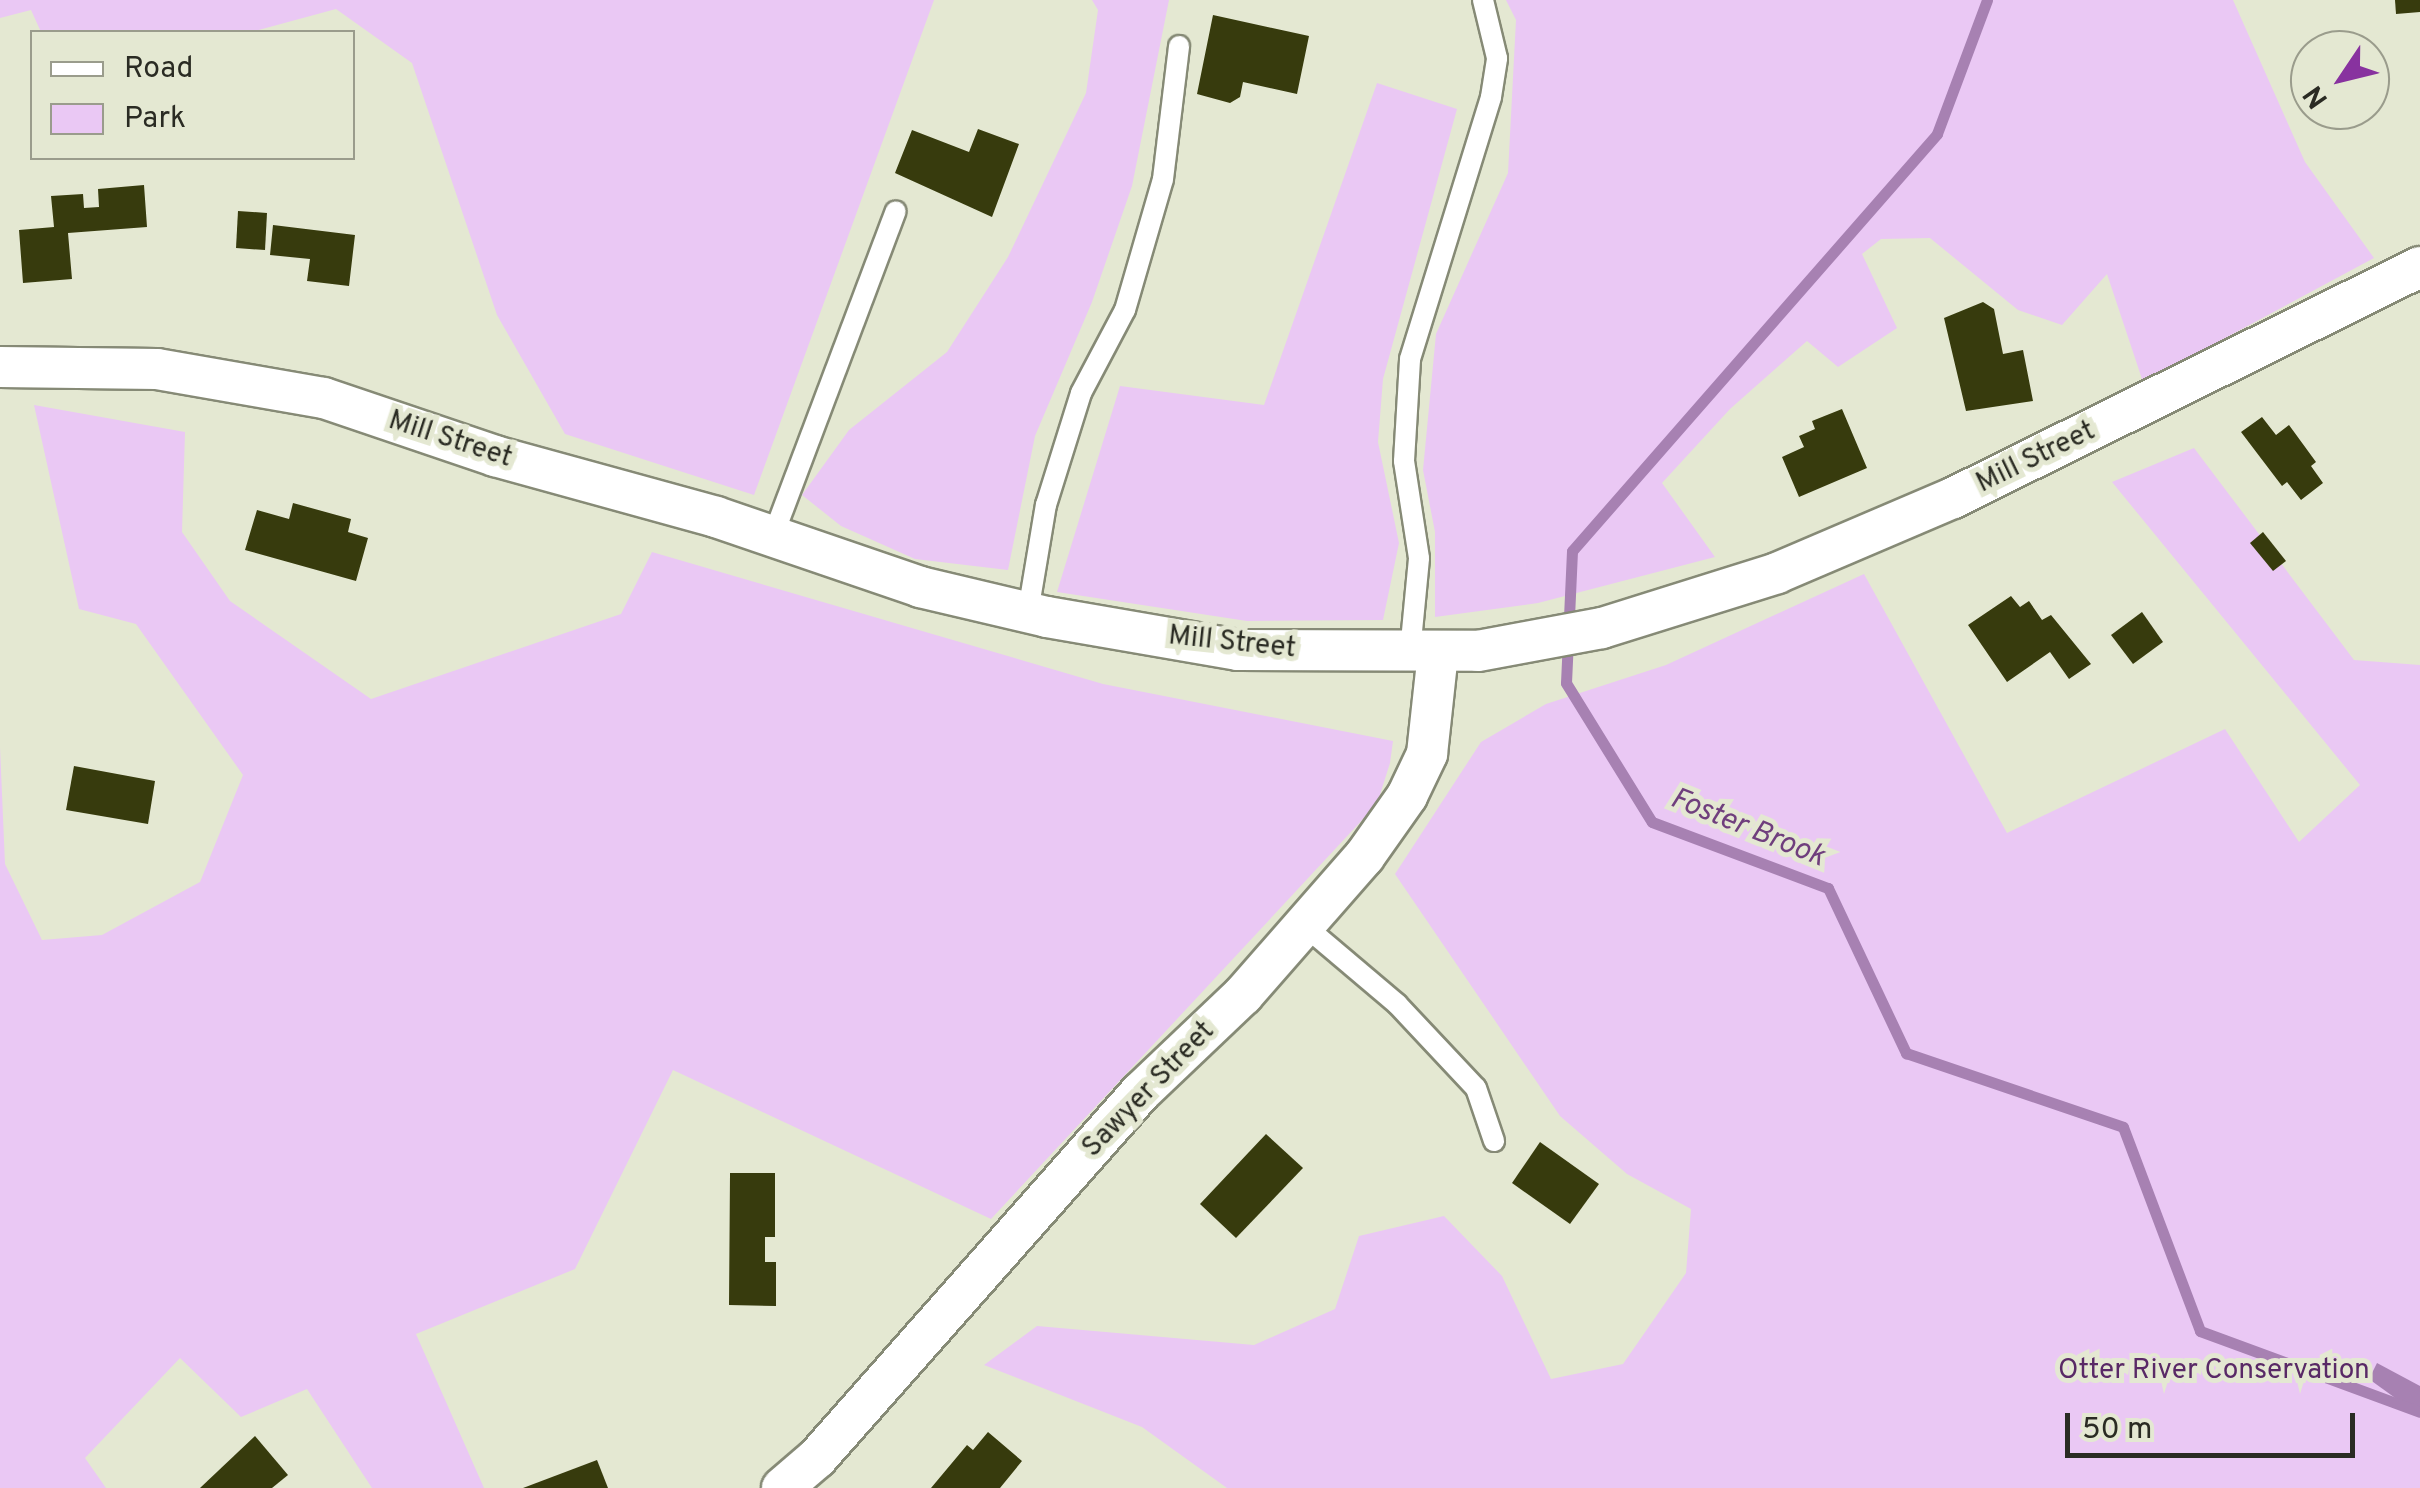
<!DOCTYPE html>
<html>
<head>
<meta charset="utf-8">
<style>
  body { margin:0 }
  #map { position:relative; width:2420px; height:1488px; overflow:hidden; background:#e4e8d2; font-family:Overpass,sans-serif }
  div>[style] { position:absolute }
  .green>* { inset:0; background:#eac8f4 }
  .water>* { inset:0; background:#a781b2 }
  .stream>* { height:11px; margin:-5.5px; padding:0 5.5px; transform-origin:5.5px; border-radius:5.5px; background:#a781b2 }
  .building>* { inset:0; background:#373b0d }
  .roads { filter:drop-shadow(2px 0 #868a76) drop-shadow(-2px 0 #868a76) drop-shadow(0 2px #868a76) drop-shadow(0 -2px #868a76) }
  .service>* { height:20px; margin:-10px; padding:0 10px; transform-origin:10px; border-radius:10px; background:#fff }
  .minor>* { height:40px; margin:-20px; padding:0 20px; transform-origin:20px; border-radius:20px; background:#fff }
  span { translate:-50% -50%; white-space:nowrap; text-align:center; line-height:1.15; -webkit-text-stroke:10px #e4e8d2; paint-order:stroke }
  .street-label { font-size:28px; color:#2a2b23 }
  .park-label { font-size:28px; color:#592966 }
  .water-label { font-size:30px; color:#6f3e7d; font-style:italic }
  .legend { position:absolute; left:30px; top:30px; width:325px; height:130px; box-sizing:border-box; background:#e4e8d2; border:2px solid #9a9c8c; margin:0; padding:12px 18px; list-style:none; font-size:30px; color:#2a2b23 }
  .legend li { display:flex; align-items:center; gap:20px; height:50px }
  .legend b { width:50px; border:2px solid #9a9c8c }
  .north { position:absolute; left:2290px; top:30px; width:100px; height:100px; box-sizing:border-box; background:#e4e8d2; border:2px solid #9a9c8c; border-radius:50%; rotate:235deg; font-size:28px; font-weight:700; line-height:40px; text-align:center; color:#2a2b23 }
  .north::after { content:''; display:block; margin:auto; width:35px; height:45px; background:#88329f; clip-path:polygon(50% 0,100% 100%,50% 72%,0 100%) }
  .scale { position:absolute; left:2065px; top:1413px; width:290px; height:45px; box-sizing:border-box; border:5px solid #2a2b23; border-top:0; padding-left:12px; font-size:30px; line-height:35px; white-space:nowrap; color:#2a2b23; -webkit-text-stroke:8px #e4e8d2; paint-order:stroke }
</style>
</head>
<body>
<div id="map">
  <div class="green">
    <i style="clip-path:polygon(0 0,934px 0,754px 495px,565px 434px,497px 315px,412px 63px,336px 9px,251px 32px,41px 32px,31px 10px,0 18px)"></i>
    <i style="clip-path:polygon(1092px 0,1169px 0,1132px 186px,1092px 302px,1035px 436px,1008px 570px,915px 559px,841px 526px,802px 495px,849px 430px,947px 352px,1008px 257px,1086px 93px,1098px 10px)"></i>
    <i style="clip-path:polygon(1506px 0,2233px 0,2305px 162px,2374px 258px,2143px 382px,2107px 274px,2062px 325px,2018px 310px,1930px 238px,1881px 239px,1862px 254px,1897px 328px,1838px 367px,1807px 341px,1730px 409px,1662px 483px,1715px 557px,1538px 603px,1435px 617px,1435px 532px,1423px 470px,1436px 334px,1508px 173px,1516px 20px)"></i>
    <i style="clip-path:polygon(1377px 83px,1457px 109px,1383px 379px,1378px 442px,1399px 543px,1383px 620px,1247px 621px,1057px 592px,1120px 386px,1264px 405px)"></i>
    <i style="clip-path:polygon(34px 405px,185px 432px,182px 532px,230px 601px,371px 699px,621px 614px,652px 552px,1103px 684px,1393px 741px,1390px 763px,1377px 804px,991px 1219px,673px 1070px,575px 1269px,416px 1334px,484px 1488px,372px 1488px,307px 1389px,241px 1417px,180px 1358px,85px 1458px,106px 1488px,0 1488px,0 747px,5px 864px,42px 940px,102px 935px,200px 882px,243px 775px,136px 624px,79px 609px)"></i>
    <i style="clip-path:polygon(2194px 448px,2354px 660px,2420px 665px,2420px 1488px,1227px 1488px,1142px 1427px,984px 1365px,1037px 1326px,1254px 1345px,1335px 1309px,1359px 1236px,1444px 1216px,1502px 1276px,1551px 1379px,1623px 1364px,1686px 1273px,1691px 1209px,1627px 1174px,1560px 1116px,1395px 874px,1481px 742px,1546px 704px,1666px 665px,1864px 574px,2007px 833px,2225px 729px,2299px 842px,2360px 785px,2112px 482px)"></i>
  </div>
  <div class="water">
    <i style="clip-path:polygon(2377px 1363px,2420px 1386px,2420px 1416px,2369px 1379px)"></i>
  </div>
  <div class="stream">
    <i style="left:1987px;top:0;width:143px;rotate:110.5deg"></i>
    <i style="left:1937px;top:134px;width:554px;rotate:131.2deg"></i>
    <i style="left:1572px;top:551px;width:132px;rotate:92.6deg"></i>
    <i style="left:1566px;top:683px;width:163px;rotate:58.3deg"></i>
    <i style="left:1652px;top:822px;width:188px;rotate:20.6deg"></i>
    <i style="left:1828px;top:888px;width:183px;rotate:64.7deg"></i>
    <i style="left:1906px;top:1053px;width:229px;rotate:18.8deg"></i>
    <i style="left:2123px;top:1127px;width:218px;rotate:69.3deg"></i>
    <i style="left:2200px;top:1331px;width:234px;rotate:20.2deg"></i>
  </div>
  <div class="building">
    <i style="clip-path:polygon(2395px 0,2420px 0,2420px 12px,2396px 14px)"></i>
    <i style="clip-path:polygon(1213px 15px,1309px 36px,1297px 94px,1243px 82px,1240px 97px,1230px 103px,1197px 94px)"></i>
    <i style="clip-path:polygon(978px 129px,1019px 144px,992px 217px,895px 173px,912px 130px,969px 152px)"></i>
    <i style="clip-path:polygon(144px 185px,147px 227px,68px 233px,72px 279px,23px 283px,19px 230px,54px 227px,51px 196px,83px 194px,84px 208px,99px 207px,98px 189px)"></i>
    <i style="clip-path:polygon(238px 211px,267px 213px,265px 250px,236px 248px)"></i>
    <i style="clip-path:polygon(273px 225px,355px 235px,349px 286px,307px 281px,310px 259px,270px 255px)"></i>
    <i style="clip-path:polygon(1983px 302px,1994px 309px,2003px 354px,2023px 350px,2033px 401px,1966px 411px,1944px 318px)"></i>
    <i style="clip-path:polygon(1842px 409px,1867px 468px,1799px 497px,1782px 457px,1804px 447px,1799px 436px,1815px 429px,1812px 421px)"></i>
    <i style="clip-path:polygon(2262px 417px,2276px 435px,2289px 425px,2316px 462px,2311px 466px,2323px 483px,2301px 500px,2287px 482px,2282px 486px,2241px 432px)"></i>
    <i style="clip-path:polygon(293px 503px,351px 519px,348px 532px,368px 538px,356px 581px,245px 550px,257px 510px,289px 519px)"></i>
    <i style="clip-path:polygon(2263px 532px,2286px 561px,2273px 571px,2250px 543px)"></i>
    <i style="clip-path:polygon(2011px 596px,2020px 607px,2029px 601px,2042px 620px,2051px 615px,2091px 664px,2069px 679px,2050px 652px,2007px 682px,1968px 625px)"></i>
    <i style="clip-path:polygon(2142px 612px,2163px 642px,2133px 664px,2111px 635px)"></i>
    <i style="clip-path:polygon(74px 766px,155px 781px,148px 824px,66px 810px)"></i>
    <i style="clip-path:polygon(1266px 1134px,1303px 1168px,1236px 1238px,1200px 1204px)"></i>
    <i style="clip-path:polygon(1540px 1142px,1599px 1184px,1570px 1224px,1512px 1183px)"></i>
    <i style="clip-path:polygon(730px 1173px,775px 1173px,775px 1237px,765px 1237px,765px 1262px,776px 1262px,776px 1306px,729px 1305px)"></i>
    <i style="clip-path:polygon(988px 1432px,1022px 1461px,1000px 1488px,931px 1488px,967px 1445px,973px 1450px)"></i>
    <i style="clip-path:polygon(255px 1436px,288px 1475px,272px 1488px,200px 1488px)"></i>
    <i style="clip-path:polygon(597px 1460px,608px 1488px,523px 1488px)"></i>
  </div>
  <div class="roads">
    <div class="service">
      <i style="left:773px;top:536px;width:347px;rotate:-69.3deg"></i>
      <i style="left:1028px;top:612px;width:109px;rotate:-80.5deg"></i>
      <i style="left:1046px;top:505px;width:117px;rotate:-72.6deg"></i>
      <i style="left:1081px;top:393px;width:94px;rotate:-62.1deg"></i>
      <i style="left:1125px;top:310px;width:136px;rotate:-73.8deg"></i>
      <i style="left:1163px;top:179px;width:134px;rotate:-83.1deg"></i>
      <i style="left:1410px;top:652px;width:94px;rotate:-84.5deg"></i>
      <i style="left:1419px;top:558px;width:98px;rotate:-98.8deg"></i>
      <i style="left:1404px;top:461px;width:102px;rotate:-86.6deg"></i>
      <i style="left:1410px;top:359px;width:274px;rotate:-72.8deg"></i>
      <i style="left:1491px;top:97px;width:39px;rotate:-81deg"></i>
      <i style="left:1497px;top:58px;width:60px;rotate:-103.6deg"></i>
      <i style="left:1305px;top:926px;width:121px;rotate:40.3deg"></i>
      <i style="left:1397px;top:1004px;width:115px;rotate:46.8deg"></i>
      <i style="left:1476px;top:1088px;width:56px;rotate:71.2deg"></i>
    </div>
    <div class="minor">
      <i style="left:0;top:367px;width:157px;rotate:0.7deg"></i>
      <i style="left:157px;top:369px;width:169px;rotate:9.9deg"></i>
      <i style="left:324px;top:398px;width:181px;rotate:18.7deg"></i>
      <i style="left:495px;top:456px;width:229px;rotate:15.4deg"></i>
      <i style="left:716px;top:517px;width:216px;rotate:18.9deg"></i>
      <i style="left:920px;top:587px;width:130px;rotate:13.3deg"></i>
      <i style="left:1047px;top:617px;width:194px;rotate:9.8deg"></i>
      <i style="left:1238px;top:650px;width:240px;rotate:0.2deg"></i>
      <i style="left:1478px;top:651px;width:126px;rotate:-10.5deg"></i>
      <i style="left:1602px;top:628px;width:183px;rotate:-17.4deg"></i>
      <i style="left:1777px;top:573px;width:191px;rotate:-23.1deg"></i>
      <i style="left:1953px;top:498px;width:521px;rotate:-26.32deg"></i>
      <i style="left:782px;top:1488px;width:46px;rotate:-40.6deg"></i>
      <i style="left:817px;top:1458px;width:489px;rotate:-48.5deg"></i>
      <i style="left:1141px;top:1092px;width:141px;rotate:-43.6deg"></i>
      <i style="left:1243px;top:995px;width:184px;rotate:-48.8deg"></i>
      <i style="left:1364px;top:857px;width:75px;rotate:-54.8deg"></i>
      <i style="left:1407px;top:796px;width:47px;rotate:-64.5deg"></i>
      <i style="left:1427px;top:754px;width:103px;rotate:-83.8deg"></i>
    </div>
  </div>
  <div class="street-label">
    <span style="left:450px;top:440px;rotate:18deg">Mill Street</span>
    <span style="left:2036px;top:458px;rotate:-26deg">Mill Street</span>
    <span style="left:1232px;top:643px;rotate:6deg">Mill Street</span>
    <span style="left:1149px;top:1090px;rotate:-46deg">Sawyer Street</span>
  </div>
  <div class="park-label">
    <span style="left:2214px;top:1371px">Otter River Conservation</span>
  </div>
  <div class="water-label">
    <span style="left:1747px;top:829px;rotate:22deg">Foster Brook</span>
  </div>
  <ul class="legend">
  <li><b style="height:12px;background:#fff"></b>Road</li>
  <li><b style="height:28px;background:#eac8f4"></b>Park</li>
  </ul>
  <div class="north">N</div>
  <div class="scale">50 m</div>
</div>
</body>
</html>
